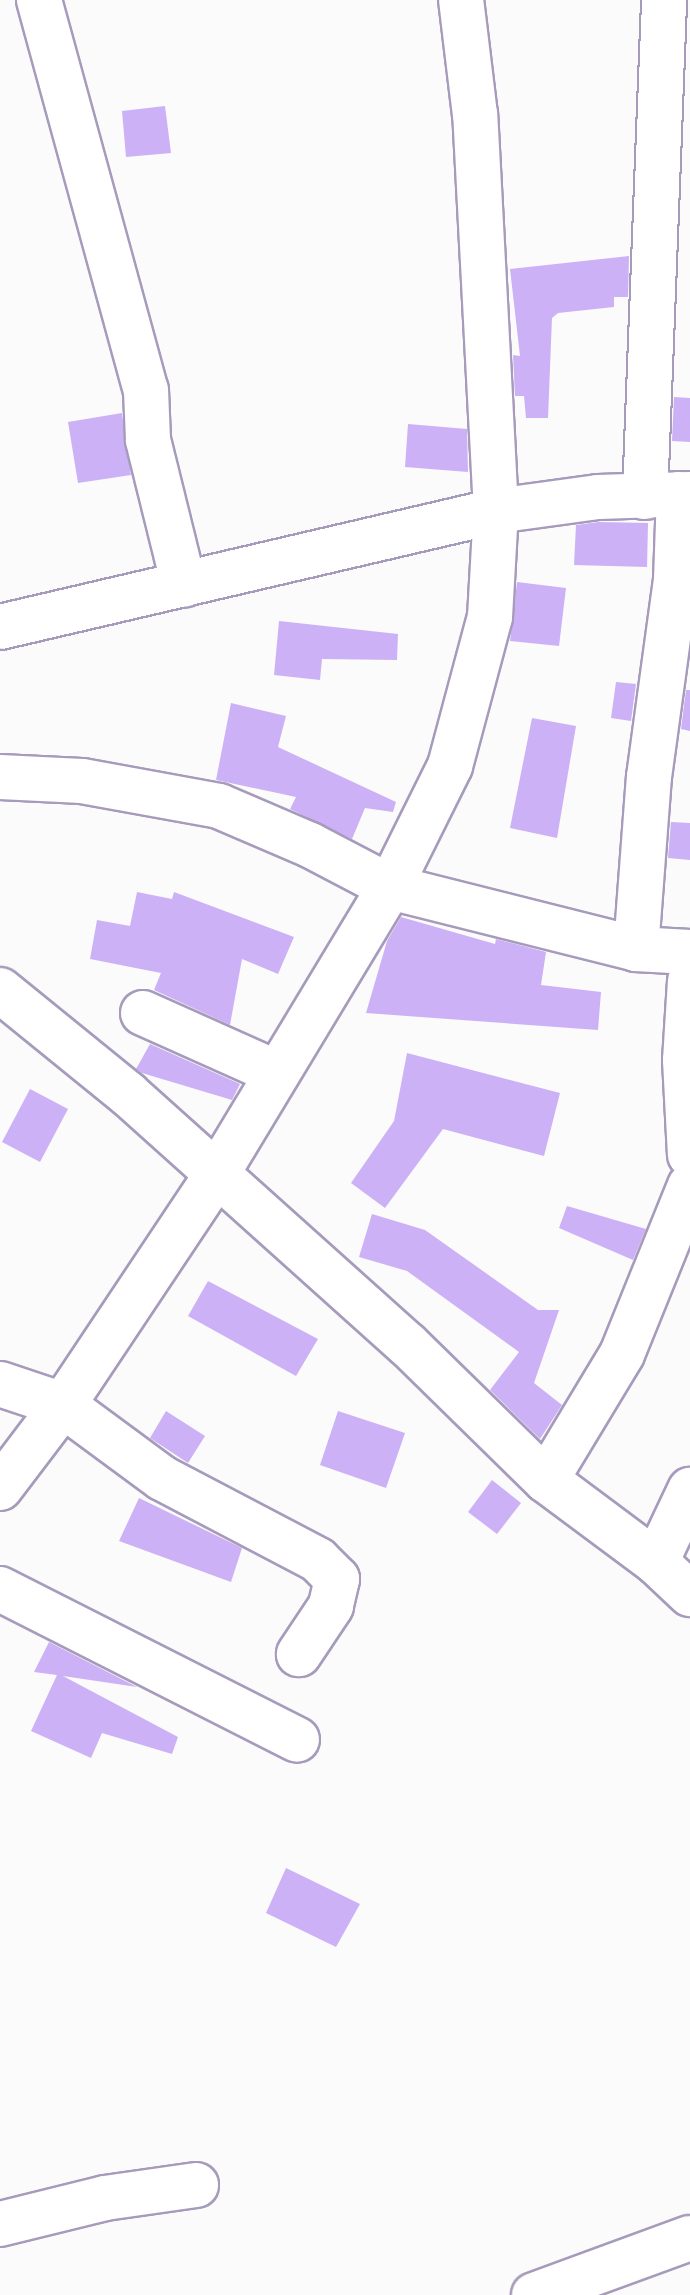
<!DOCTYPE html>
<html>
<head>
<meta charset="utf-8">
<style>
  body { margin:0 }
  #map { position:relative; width:690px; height:2295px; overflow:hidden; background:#fbfbfb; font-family:"PT Serif",serif }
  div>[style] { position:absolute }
  .building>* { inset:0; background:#ccb1f6 }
  .roads { filter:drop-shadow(2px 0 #a79bbc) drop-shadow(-2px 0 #a79bbc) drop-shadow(0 2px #a79bbc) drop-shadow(0 -2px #a79bbc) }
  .minor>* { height:44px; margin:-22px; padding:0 22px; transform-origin:22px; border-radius:22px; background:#fff }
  span { translate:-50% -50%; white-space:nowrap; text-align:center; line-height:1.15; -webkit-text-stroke:8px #fff; paint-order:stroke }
</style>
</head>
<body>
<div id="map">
  <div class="building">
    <i style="clip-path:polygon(165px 106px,171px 153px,126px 157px,122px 111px)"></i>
    <i style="clip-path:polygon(629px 256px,628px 297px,614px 297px,614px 307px,558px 313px,552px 318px,548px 418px,526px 418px,524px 396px,515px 396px,513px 355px,520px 356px,510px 269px)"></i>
    <i style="clip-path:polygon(674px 397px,690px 398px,690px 442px,672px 441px)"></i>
    <i style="clip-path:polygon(122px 413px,131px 475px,78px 483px,68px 422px)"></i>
    <i style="clip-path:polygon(408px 424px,467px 429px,468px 472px,405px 467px)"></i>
    <i style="clip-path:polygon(599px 522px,648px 523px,647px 567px,574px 565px,576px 525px)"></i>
    <i style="clip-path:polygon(517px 582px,566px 588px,559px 646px,510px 641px)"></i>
    <i style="clip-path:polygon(279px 621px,398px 634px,397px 660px,322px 659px,320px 680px,274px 675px)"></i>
    <i style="clip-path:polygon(616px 682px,636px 684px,631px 721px,611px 718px)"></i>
    <i style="clip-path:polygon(686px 690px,690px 690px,690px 731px,681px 729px)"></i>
    <i style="clip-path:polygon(231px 703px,286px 716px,278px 747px,396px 802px,393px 812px,365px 808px,352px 839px,290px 809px,296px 797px,216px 780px)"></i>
    <i style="clip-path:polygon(532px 718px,576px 726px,557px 838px,510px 828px)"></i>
    <i style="clip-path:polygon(671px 822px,690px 823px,690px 860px,668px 858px)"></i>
    <i style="clip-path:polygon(137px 892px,172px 899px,174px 892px,294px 937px,278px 974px,242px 959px,230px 1025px,154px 990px,161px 973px,90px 959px,97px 920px,130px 926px)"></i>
    <i style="clip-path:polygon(401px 917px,495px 944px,496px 939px,546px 952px,541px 985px,601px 992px,598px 1030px,366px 1013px,387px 941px)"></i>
    <i style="clip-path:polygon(150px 1044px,240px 1084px,232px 1100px,142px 1073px,136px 1069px)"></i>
    <i style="clip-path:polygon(407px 1053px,560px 1093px,544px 1156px,443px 1129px,385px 1208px,351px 1183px,394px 1121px)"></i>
    <i style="clip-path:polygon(30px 1089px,68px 1109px,40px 1162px,2px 1142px)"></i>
    <i style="clip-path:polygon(567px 1206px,646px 1229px,633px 1260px,559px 1228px)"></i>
    <i style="clip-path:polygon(372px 1214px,425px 1230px,538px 1310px,559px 1310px,534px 1383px,562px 1405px,540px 1439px,490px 1390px,519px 1352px,407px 1271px,359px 1257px)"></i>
    <i style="clip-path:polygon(208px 1281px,318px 1339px,296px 1376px,188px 1316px)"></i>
    <i style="clip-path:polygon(166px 1411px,205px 1436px,188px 1463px,150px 1438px)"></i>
    <i style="clip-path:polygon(338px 1411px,405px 1433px,386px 1488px,320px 1465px)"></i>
    <i style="clip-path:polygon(492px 1480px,521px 1503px,497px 1534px,468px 1512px)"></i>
    <i style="clip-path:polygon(139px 1498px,242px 1548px,231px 1582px,119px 1541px)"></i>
    <i style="clip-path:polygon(49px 1642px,137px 1687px,63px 1676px,178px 1737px,172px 1754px,102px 1733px,91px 1758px,31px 1731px,57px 1675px,34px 1672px)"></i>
    <i style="clip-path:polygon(286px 1868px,360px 1904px,336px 1947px,266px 1913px)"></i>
  </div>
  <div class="roads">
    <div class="minor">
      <i style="left:39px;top:0;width:404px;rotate:74.7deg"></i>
      <i style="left:146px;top:390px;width:50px;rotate:87.7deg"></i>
      <i style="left:148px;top:440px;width:149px;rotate:76.1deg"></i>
      <i style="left:645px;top:497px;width:497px;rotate:-87.8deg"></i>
      <i style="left:0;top:627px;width:509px;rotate:-13.16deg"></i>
      <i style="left:496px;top:511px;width:103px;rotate:-7.8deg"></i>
      <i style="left:598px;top:497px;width:92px;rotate:-1.9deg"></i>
      <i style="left:0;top:777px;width:82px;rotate:2.8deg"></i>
      <i style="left:82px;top:781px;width:139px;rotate:10.3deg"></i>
      <i style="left:219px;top:806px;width:99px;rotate:23.2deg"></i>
      <i style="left:310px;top:845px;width:90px;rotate:27.7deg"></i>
      <i style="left:390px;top:887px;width:135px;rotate:-63.6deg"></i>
      <i style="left:450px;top:766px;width:154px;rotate:-75deg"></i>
      <i style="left:490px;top:617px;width:106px;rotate:-86.8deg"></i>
      <i style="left:496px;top:511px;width:397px;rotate:-93deg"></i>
      <i style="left:475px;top:115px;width:116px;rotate:-96.9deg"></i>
      <i style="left:636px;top:949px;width:54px;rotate:3.2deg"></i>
      <i style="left:690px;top:981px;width:79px;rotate:93.6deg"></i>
      <i style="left:685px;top:1060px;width:95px;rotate:87deg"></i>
      <i style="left:0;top:990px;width:165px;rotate:39.1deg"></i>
      <i style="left:128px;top:1094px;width:376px;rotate:41.9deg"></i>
      <i style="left:408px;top:1345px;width:193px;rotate:44.4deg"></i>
      <i style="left:546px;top:1480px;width:137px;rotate:36.7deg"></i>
      <i style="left:656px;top:1562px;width:47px;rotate:43.3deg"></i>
      <i style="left:143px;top:1013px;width:145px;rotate:24.1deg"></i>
      <i style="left:0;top:1384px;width:66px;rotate:18.4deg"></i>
      <i style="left:63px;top:1405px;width:123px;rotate:36.4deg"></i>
      <i style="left:162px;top:1478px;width:176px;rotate:27.7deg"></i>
      <i style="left:318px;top:1560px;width:27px;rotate:45deg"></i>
      <i style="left:337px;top:1579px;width:28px;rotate:103deg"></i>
      <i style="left:331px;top:1606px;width:58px;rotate:123.7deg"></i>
      <i style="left:546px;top:1480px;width:147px;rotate:-58.9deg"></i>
      <i style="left:622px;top:1354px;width:181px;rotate:-68deg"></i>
      <i style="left:0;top:1488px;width:104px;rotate:-52.8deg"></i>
      <i style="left:63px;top:1405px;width:274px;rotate:-56.3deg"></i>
      <i style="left:215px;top:1177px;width:339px;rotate:-58.9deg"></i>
      <i style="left:390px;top:887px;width:254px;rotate:14.1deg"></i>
      <i style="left:636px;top:949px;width:172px;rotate:-85.7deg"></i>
      <i style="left:649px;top:777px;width:199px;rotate:-82.2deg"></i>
      <i style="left:676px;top:580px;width:86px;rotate:-88deg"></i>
      <i style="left:656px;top:1562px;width:80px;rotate:-64.7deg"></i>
      <i style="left:0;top:1589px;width:333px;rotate:26.9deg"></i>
      <i style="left:0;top:2224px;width:108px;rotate:-13.9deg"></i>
      <i style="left:105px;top:2198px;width:92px;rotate:-8.1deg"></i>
      <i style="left:534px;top:2295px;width:166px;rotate:-20.1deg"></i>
    </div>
  </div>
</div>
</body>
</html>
